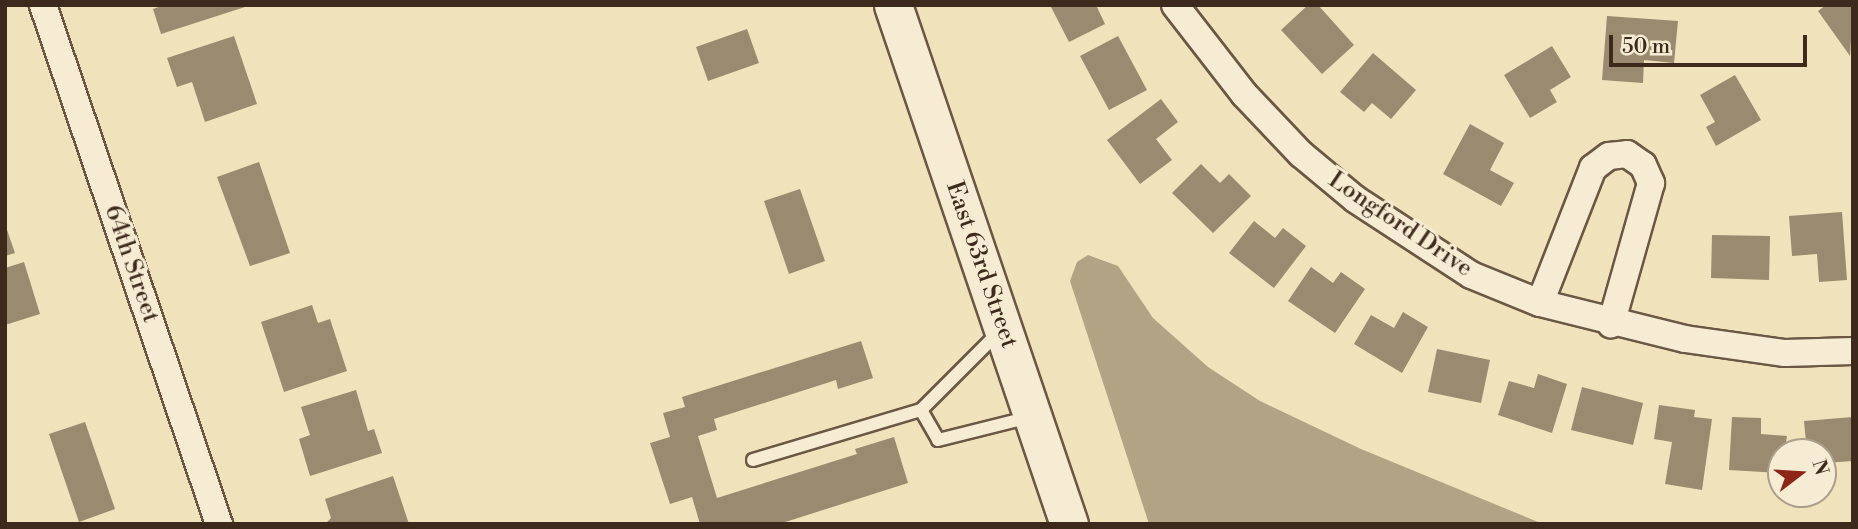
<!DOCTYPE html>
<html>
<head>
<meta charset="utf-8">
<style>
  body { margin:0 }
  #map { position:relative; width:1858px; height:529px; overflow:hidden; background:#f0e2bb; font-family:"Libre Bodoni",serif }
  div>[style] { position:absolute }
  .water>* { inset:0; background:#b3a385 }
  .building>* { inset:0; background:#9a8a6f }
  .roads { filter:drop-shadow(2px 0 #6a5844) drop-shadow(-2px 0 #6a5844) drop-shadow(0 2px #6a5844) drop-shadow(0 -2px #6a5844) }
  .service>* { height:12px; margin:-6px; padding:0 6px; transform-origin:6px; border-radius:6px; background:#f5ecd3 }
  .minor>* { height:26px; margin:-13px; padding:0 13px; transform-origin:13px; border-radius:13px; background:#f5ecd3 }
  .secondary>* { height:37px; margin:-18.5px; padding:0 18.5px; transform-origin:18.5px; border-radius:18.5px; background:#f5ecd3 }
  span { translate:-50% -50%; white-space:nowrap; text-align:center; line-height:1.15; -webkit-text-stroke:6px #f5ecd3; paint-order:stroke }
  .street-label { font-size:24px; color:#3d2a1c }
  .frame { position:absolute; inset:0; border:7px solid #3d2a1c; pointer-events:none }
  .north { position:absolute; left:1767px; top:438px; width:70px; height:70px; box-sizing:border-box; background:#f5ecd3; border:2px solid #ab9e8a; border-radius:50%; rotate:73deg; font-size:19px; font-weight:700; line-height:28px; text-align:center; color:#3d2a1c }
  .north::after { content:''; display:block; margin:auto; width:24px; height:32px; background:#8f2418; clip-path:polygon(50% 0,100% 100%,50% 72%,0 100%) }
  .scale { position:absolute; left:1609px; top:35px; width:198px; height:32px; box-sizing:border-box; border:4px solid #3d2a1c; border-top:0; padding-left:9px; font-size:21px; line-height:24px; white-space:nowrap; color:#3d2a1c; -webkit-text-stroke:5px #f5ecd3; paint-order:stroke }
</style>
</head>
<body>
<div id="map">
  <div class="water">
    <i style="clip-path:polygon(1088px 255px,1118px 266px,1153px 318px,1208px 367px,1260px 401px,1361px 449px,1543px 524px,1149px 524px,1070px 281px,1077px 262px)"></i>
  </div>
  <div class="building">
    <i style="clip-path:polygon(164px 5px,248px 5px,248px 6px,161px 34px,153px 9px)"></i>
    <i style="clip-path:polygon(1050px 5px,1096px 5px,1105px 24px,1069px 42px)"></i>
    <i style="clip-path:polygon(1308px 5px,1318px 5px,1354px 45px,1322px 74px,1281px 30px)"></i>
    <i style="clip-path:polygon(1826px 5px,1853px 5px,1850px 56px,1818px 11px)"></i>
    <i style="clip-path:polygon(1607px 16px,1678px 21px,1674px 63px,1644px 60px,1643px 83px,1602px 80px)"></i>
    <i style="clip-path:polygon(747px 29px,759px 63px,708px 81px,696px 47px)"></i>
    <i style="clip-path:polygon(234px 36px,257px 104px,205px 122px,192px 82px,177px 87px,167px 58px)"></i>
    <i style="clip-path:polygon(1118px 36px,1147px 90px,1109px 110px,1080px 56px)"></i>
    <i style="clip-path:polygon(1552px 46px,1571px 77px,1550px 90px,1557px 102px,1530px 118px,1504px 75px)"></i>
    <i style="clip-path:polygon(1373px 53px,1416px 90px,1391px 119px,1372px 103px,1364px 112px,1340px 92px)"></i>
    <i style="clip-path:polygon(1735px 75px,1761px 120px,1716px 146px,1706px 127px,1715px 122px,1700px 95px)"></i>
    <i style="clip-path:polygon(1161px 99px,1178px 122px,1156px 139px,1172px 160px,1140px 184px,1107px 140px)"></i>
    <i style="clip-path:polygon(1470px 124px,1504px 143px,1490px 170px,1514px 183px,1501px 206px,1443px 174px)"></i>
    <i style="clip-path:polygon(259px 162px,290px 253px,250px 266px,217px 177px)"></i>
    <i style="clip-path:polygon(1201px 164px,1220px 183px,1229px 174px,1251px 196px,1213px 233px,1172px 193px)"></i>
    <i style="clip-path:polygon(800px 189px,825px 261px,789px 274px,764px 201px)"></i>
    <i style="clip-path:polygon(1842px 212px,1847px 280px,1819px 282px,1817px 254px,1792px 256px,1789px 216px)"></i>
    <i style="clip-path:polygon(1254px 221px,1275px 238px,1283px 228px,1306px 246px,1274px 288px,1229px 253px)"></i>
    <i style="clip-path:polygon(5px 224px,15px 253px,5px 256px)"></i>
    <i style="clip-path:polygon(1712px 235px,1770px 236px,1769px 280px,1711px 278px)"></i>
    <i style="clip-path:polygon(24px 262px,40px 314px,5px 325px,5px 268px)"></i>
    <i style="clip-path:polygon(1311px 267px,1333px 283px,1341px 272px,1365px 289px,1335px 333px,1288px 301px)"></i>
    <i style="clip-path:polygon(312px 305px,318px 323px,330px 319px,347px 371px,284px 392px,261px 322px)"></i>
    <i style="clip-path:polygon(1403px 312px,1428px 327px,1402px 373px,1354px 344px,1371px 315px,1394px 328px)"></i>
    <i style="clip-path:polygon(861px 341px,873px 378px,838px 389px,836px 380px,714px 419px,717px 430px,698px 436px,717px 498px,857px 454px,855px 449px,894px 437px,908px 483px,779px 524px,700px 524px,692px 497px,670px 504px,650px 443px,670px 437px,663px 413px,685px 407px,682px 397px)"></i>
    <i style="clip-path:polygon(1437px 349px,1490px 360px,1481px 403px,1428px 392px)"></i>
    <i style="clip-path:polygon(1538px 374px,1567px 384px,1552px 433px,1498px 415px,1509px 381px,1534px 388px)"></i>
    <i style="clip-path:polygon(1582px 387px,1643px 403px,1633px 445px,1571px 430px)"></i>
    <i style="clip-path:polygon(356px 390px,368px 431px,374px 429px,382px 453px,310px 476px,299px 439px,310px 435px,301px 407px)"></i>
    <i style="clip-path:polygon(1659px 405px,1695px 410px,1694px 417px,1712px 419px,1702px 490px,1665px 484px,1672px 442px,1654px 439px)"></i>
    <i style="clip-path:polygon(1732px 417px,1761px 418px,1761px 434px,1787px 436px,1781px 473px,1729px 470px)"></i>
    <i style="clip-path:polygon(1853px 417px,1853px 461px,1823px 463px,1823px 452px,1807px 452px,1804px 421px)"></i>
    <i style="clip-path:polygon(85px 422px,115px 509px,79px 522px,49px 434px)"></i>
    <i style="clip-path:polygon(393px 476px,409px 524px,325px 524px,331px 518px,325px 499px)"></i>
  </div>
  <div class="roads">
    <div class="service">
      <i style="left:921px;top:410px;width:34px;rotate:60deg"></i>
      <i style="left:938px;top:440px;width:95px;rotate:-14deg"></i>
      <i style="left:753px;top:460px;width:175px;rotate:-16.6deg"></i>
      <i style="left:921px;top:410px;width:112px;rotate:-45deg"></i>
    </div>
    <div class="minor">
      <i style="left:43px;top:5px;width:548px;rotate:71.27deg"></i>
      <i style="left:1175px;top:5px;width:113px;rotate:52.2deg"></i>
      <i style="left:1244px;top:94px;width:83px;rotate:46.5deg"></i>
      <i style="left:1301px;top:154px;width:70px;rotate:39.8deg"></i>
      <i style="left:1355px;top:199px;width:139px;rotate:33.2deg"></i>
      <i style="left:1471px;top:275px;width:74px;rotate:22.1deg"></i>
      <i style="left:1540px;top:303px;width:149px;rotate:13.9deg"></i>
      <i style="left:1685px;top:339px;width:101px;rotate:8deg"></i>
      <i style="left:1785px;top:353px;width:68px;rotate:-1.7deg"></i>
      <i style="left:1540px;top:303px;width:145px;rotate:-68.6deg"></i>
      <i style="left:1593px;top:168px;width:20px;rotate:-37deg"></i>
      <i style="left:1609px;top:156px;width:18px;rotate:-6deg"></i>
      <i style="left:1627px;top:154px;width:19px;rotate:35deg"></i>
      <i style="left:1643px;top:165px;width:20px;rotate:66deg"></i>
      <i style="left:1651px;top:183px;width:147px;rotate:105.8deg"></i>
    </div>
    <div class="secondary">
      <i style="left:893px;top:5px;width:548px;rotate:71.27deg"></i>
    </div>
  </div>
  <div class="street-label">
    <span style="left:1400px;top:225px;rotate:34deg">Longford Drive</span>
    <span style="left:131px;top:264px;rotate:71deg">64th Street</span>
    <span style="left:981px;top:265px;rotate:71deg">East 63rd Street</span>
  </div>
  <div class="frame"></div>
  <div class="north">N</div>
  <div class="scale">50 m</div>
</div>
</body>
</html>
